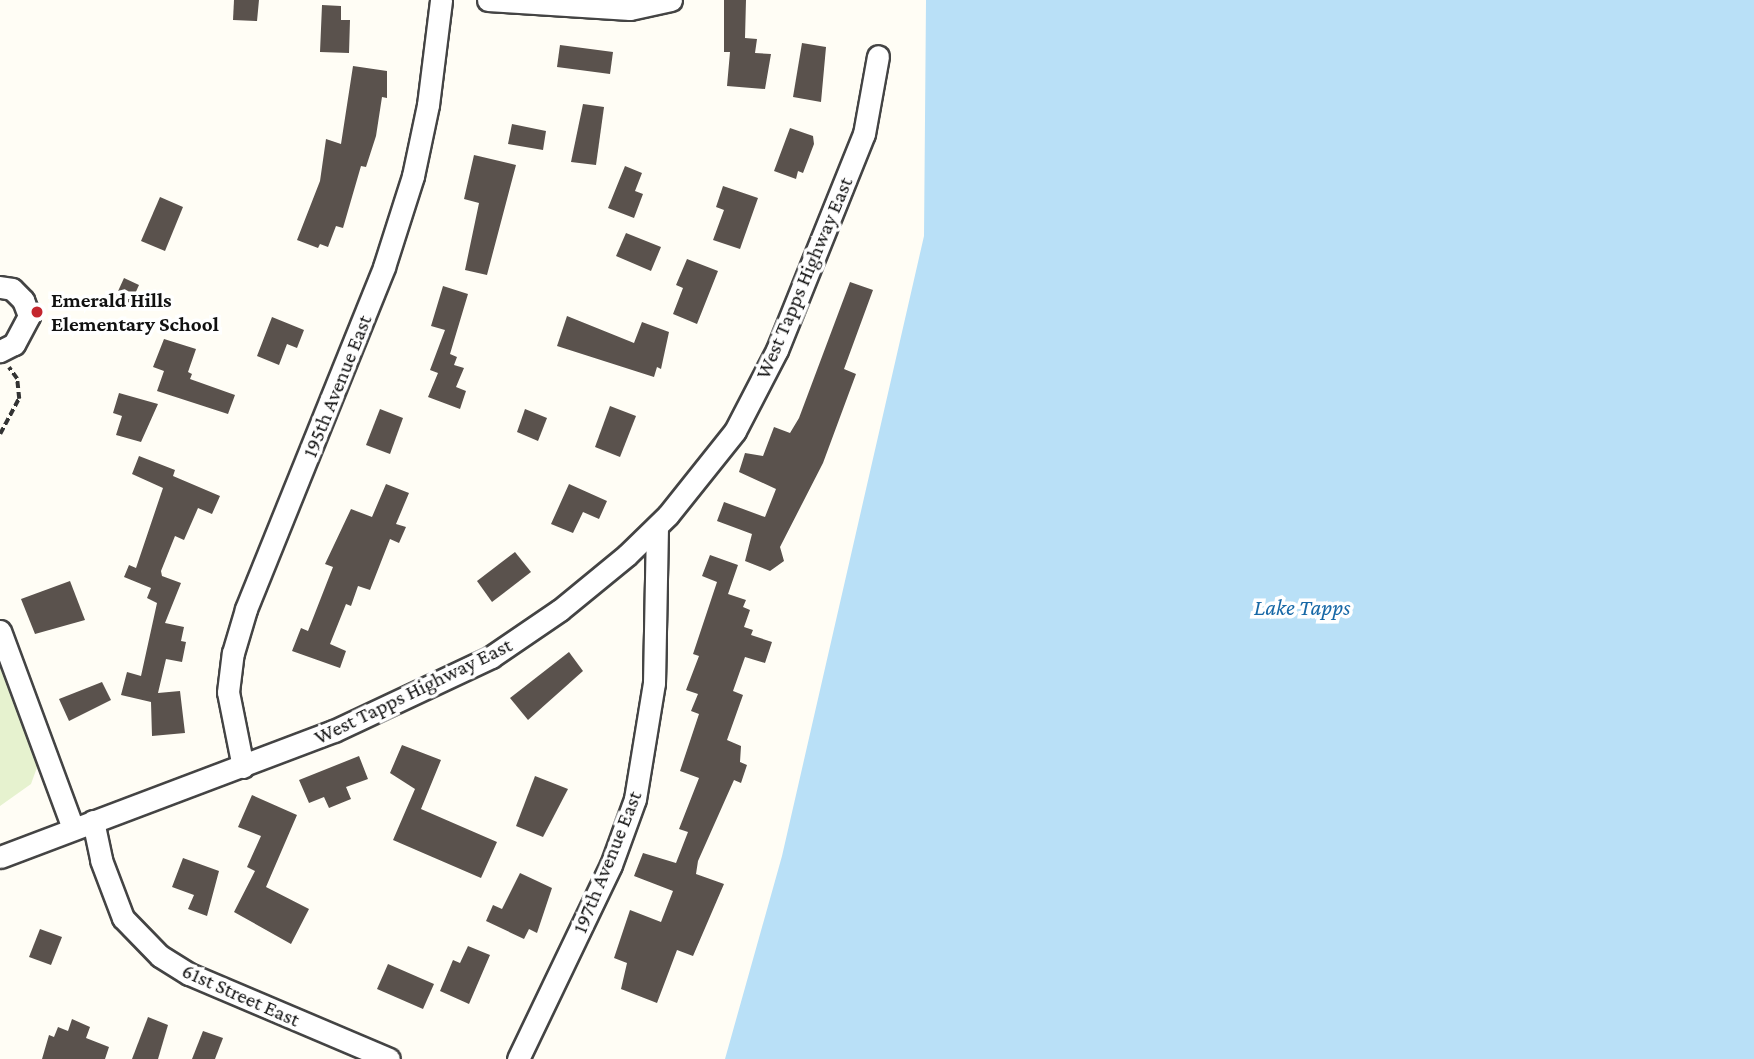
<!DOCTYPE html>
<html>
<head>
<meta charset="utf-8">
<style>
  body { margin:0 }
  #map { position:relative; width:1754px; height:1059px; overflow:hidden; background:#fffdf5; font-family:"Crimson Pro",serif }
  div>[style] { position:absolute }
  .pitch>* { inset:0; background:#e6f2cf }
  .water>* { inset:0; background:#b9e0f7 }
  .building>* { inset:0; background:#5a524d }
  .path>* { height:3.5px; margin-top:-1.75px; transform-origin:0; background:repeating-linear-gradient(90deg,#333 0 7px,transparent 0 10.5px) }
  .roads { filter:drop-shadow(2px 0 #444) drop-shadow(-2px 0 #444) drop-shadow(0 2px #444) drop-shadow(0 -2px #444) }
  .minor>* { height:21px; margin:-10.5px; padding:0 10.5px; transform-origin:10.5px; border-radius:10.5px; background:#fff }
  .dots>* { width:19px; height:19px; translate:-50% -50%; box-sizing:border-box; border:4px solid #fff; border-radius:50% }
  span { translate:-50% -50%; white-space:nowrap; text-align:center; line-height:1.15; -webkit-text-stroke:7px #fff; paint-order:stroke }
  .street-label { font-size:21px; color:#111 }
  .poi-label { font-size:21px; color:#111; font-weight:700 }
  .left { translate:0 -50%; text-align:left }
  .water-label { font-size:23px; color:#1768a6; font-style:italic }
</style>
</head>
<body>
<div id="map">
  <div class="pitch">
    <i style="clip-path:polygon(0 661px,39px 762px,31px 784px,0 806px)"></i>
  </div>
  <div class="water">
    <i style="clip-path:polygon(926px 0,1754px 0,1754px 1059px,725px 1059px,782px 856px,924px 236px)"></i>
  </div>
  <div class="building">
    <i style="clip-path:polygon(234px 0,259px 0,257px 21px,233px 20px)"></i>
    <i style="clip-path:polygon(724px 0,746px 0,745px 38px,757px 39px,755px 53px,771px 54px,765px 89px,727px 86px,730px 52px,724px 52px)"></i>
    <i style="clip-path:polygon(322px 5px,341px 6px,341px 20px,350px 20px,349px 53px,320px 52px)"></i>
    <i style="clip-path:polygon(802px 43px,826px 47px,821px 102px,793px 97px)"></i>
    <i style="clip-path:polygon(560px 45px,613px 52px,610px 74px,557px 67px)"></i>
    <i style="clip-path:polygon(353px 66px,387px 71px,387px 98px,382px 97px,376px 136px,366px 167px,361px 166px,343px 228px,336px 226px,328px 247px,320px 244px,318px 248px,297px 240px,320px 181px,326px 139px,341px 144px)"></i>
    <i style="clip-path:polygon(583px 104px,604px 107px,596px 165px,571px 162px)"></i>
    <i style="clip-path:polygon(512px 124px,546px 131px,543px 150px,508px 144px)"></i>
    <i style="clip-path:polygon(790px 128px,813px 136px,814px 144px,803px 173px,798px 171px,796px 179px,774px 171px)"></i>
    <i style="clip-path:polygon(474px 155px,516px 165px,487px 275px,465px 270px,479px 203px,464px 199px)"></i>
    <i style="clip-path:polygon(625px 166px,642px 173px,635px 191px,643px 194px,634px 218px,608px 208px)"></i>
    <i style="clip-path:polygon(723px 186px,758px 198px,740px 249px,713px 240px,724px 210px,716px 207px)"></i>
    <i style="clip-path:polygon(160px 197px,183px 207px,165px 251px,141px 241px)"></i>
    <i style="clip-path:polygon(626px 233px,661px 247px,651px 271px,616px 256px)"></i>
    <i style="clip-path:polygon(687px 259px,718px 271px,697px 324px,673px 314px,683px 288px,676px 285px)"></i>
    <i style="clip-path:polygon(124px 278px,139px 285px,129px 307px,114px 300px)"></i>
    <i style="clip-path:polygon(850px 282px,873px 290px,844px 369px,856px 374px,823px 463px,780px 547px,784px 561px,770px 571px,745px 561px,752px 534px,717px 521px,724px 502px,765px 517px,776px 489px,739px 472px,745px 453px,763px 456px,774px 427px,790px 433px,799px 418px)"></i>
    <i style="clip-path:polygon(443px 286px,468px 294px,450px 354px,457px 357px,454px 365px,464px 368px,456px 387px,466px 391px,460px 409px,428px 397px,438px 373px,430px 370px,445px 330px,431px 326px)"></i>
    <i style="clip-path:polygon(567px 316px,634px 343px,642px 322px,669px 332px,661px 369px,657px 367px,654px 377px,557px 346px)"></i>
    <i style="clip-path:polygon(272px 317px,304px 330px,297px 348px,287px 344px,279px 365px,257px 356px)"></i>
    <i style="clip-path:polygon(164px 339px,196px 349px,188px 372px,192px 374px,190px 379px,235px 395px,228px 414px,157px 391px,164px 371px,153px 367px)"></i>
    <i style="clip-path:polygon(119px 393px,158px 404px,141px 442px,116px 435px,122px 416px,113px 413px)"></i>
    <i style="clip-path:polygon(610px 406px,636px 416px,620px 457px,595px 447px)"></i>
    <i style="clip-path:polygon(380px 409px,403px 418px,390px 454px,366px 445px)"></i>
    <i style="clip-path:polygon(525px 409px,547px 418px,538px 441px,517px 432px)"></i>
    <i style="clip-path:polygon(139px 456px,175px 470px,173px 476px,220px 496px,212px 514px,198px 508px,184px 540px,175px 536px,161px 571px,162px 576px,181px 583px,165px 623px,184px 627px,181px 641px,186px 642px,182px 662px,166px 659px,158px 693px,180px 691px,185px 733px,152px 736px,151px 702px,121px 695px,127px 672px,141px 676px,157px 603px,147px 598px,151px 588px,124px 577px,129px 565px,136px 568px,163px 488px,132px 474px)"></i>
    <i style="clip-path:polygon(386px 484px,409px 493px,396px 524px,406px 527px,399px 543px,390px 539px,370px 590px,358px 586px,351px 606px,346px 604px,330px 644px,346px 651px,340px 668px,292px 651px,301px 628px,308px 631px,333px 567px,325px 564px,351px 509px,372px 517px)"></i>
    <i style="clip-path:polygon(569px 484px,607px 501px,599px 519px,583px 512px,573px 533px,551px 524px)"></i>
    <i style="clip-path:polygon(515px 552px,531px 572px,492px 602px,477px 581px)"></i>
    <i style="clip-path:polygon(710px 555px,738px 565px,728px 594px,746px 600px,743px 607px,750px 610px,744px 627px,753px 630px,751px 635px,772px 642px,765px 663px,745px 657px,733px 691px,743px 695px,727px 740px,741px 746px,740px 762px,747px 765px,741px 783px,734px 780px,698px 861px,696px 874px,724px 884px,693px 956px,677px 950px,657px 1003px,621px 989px,627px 963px,614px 958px,630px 910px,661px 922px,673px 891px,634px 876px,643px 853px,676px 863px,688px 832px,679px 829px,699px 778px,680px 771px,699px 714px,691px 711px,698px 694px,686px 690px,699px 656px,693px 654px,717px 582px,702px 576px)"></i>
    <i style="clip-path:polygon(70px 581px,85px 620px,35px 634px,21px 599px)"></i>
    <i style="clip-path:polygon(569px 652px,583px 671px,528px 720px,510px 698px)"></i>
    <i style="clip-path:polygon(102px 682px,111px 700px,69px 721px,59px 699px)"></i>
    <i style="clip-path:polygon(402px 745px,441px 760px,421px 809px,497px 842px,481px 878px,393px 840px,415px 789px,390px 773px)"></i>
    <i style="clip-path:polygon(359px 756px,368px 779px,346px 787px,351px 799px,329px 808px,324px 797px,309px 803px,299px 780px)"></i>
    <i style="clip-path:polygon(535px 776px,568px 789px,543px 837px,516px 826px)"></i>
    <i style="clip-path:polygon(252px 795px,297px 815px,266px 887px,309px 909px,291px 944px,234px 912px,255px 871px,247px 867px,261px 836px,238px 827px)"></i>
    <i style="clip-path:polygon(183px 858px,219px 871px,207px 916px,188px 909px,194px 895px,172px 887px)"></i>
    <i style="clip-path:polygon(520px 873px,552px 888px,537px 933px,529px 929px,524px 939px,486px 921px,493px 905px,502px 909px)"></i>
    <i style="clip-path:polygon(40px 929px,62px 937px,51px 965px,29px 957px)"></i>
    <i style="clip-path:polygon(468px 946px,490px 955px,469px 1004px,440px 991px,453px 960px,460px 963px)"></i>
    <i style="clip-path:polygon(388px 964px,434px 984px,423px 1009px,377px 989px)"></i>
    <i style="clip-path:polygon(148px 1017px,168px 1025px,158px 1059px,132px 1059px)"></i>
    <i style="clip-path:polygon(72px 1019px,90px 1027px,86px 1038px,109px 1047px,105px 1059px,42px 1059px,49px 1035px,54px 1037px,58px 1027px,68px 1031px)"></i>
    <i style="clip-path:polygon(203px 1031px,223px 1038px,215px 1059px,192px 1059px)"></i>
  </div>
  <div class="path">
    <i style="left:0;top:434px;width:40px;rotate:-62deg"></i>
    <i style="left:19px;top:399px;width:20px;rotate:-96deg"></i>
    <i style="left:17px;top:379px;width:14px;rotate:-126deg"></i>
  </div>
  <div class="roads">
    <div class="minor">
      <i style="left:488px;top:0;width:142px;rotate:3.6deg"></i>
      <i style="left:630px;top:9px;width:42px;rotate:-12.4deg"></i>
      <i style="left:0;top:287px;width:12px;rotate:9deg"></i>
      <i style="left:12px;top:289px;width:16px;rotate:45deg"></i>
      <i style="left:23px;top:300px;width:17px;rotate:69deg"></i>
      <i style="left:29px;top:316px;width:32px;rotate:118deg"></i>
      <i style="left:14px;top:344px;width:16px;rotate:153deg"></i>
      <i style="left:0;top:631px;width:210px;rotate:69.7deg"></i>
      <i style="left:243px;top:767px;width:76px;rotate:-101.3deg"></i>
      <i style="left:228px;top:692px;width:39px;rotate:-83deg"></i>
      <i style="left:233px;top:653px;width:46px;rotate:-73.5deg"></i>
      <i style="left:246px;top:609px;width:369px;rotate:-68deg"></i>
      <i style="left:384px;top:267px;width:96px;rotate:-72.3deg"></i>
      <i style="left:413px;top:176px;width:73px;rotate:-78.1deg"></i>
      <i style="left:428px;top:105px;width:106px;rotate:-82.9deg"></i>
      <i style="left:93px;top:821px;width:40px;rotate:78deg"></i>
      <i style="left:101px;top:860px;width:62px;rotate:69.2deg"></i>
      <i style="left:123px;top:918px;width:53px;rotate:45.8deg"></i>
      <i style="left:160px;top:956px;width:34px;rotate:32deg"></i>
      <i style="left:189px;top:974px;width:217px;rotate:23deg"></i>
      <i style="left:0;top:857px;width:357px;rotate:-20.7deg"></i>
      <i style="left:334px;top:731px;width:174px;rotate:-25.2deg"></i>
      <i style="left:491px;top:657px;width:83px;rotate:-34.3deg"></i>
      <i style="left:560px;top:610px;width:87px;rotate:-39.4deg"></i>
      <i style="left:627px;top:555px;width:57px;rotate:-44.3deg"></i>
      <i style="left:668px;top:515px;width:107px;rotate:-51.4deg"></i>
      <i style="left:735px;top:431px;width:91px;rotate:-62.6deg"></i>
      <i style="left:777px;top:350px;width:233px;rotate:-68.1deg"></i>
      <i style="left:864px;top:134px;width:79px;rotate:-79.8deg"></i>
      <i style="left:518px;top:1059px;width:215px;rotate:-64.4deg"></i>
      <i style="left:611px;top:865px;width:70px;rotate:-70deg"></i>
      <i style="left:635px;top:799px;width:118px;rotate:-80.7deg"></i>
      <i style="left:654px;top:683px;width:156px;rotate:-88.9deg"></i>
    </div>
  </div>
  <div class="dots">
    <i style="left:37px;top:312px;background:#c4262e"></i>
  </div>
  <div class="street-label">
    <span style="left:804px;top:278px;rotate:-67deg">West Tapps Highway East</span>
    <span style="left:337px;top:386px;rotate:-68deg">195th Avenue East</span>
    <span style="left:413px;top:691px;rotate:-26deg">West Tapps Highway East</span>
    <span style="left:607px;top:862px;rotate:-68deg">197th Avenue East</span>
    <span style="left:241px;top:995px;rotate:24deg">61st Street East</span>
  </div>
  <div class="poi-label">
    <span class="left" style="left:51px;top:312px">Emerald Hills<br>Elementary School</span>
  </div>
  <div class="water-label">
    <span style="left:1302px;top:607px">Lake Tapps</span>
  </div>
</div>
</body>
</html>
